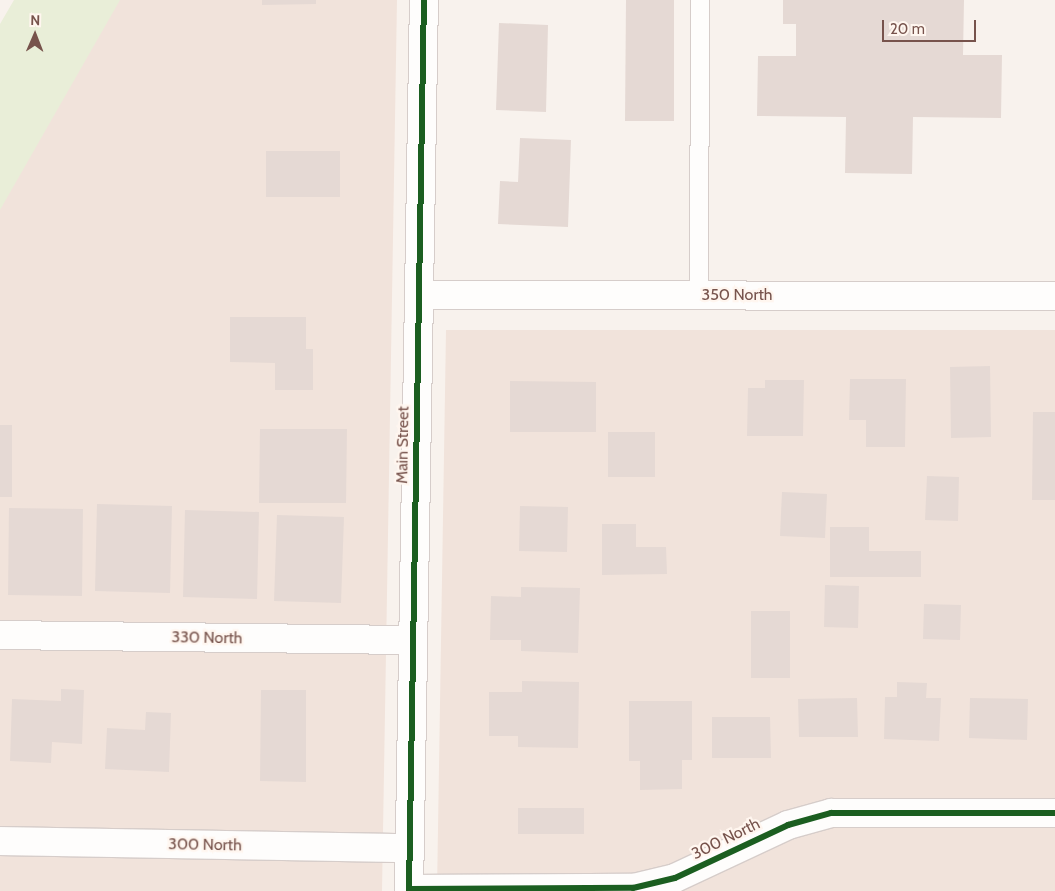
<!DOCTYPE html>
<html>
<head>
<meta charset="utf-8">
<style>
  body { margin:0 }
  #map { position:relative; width:1055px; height:891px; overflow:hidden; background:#f8f2ed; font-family:Cabin,sans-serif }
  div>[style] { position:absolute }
  .residential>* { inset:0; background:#f1e3db }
  .green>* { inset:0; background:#e9eed8 }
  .building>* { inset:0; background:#e5d9d4 }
  .roads { filter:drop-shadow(1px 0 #d6cdca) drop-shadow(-1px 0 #d6cdca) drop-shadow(0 1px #d6cdca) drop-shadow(0 -1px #d6cdca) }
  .lane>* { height:18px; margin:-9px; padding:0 9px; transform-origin:9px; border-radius:9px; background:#fefdfc }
  .street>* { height:28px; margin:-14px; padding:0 14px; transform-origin:14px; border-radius:14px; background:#fefdfc }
  .secondary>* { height:28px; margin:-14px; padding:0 14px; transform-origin:14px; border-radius:14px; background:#fefdfc }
  .cycleway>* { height:6px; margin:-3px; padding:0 3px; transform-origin:3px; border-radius:3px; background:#1b5e20 }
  span { translate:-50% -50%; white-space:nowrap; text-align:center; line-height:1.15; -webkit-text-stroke:4.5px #fff6ef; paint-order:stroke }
  .street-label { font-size:16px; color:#77534c }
  .north { position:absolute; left:10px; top:10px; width:50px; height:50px; -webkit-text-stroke:4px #fff6ef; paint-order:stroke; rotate:1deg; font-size:14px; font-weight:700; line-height:20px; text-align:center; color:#77534c }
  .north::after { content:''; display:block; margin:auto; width:18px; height:22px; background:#77534c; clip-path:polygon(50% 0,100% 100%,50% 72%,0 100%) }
  .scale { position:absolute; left:882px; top:20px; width:94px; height:22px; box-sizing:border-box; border:2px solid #77534c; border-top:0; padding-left:6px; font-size:15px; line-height:18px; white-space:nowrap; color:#77534c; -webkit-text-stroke:4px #fff6ef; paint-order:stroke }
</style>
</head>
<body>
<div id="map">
  <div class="residential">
    <i style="clip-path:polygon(74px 0,397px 0,382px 891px,0 891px,0 129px)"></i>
    <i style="clip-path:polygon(446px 330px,1055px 330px,1055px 891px,437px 891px)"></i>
  </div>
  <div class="green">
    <i style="clip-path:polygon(14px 0,120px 0,0 210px,0 24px)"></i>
  </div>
  <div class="building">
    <i style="clip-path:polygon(262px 0,316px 0,316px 4px,262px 5px)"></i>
    <i style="clip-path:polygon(626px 0,674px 0,674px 121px,625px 121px)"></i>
    <i style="clip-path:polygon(783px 0,964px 0,963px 55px,1002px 55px,1001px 118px,913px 117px,912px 174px,845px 173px,846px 117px,757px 116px,758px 56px,796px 56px,796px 24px,783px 24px)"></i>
    <i style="clip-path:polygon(499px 23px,548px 25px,546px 112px,496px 110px)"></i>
    <i style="clip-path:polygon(520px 138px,571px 140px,568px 227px,498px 224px,500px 181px,518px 182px)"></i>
    <i style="clip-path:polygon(266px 151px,340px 151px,340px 197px,266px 197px)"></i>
    <i style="clip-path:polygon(230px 317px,306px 317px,306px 349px,313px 349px,313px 390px,275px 390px,275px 363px,230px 362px)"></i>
    <i style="clip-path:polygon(990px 366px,991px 437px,951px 438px,950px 367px)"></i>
    <i style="clip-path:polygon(850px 379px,906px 379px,905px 447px,866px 447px,866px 420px,849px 420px)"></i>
    <i style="clip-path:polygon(765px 380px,804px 380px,803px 436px,747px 436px,748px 388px,765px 388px)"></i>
    <i style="clip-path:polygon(510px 381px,596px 382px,596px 432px,510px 432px)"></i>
    <i style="clip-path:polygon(1033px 412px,1055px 412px,1055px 500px,1032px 500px)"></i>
    <i style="clip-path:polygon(0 425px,12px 425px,12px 497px,0 497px)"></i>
    <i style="clip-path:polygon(260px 429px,347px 429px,346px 503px,259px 503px)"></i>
    <i style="clip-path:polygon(608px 432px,655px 432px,655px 477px,608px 477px)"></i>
    <i style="clip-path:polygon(927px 476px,959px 477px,958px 521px,925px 520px)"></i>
    <i style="clip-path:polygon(782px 492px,827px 494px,825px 538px,780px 536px)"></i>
    <i style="clip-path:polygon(97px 504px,172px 506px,170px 593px,95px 591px)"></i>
    <i style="clip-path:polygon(520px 506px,568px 507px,567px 552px,519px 551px)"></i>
    <i style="clip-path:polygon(9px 508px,83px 509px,82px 596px,8px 595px)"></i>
    <i style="clip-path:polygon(185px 510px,259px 512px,257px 599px,183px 597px)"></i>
    <i style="clip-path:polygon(277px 515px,344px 517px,341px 603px,274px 601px)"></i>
    <i style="clip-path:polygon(602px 524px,636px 524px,636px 547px,666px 547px,667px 574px,602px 575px)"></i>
    <i style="clip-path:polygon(830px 527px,869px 527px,869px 551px,921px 551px,921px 577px,830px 577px)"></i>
    <i style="clip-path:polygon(825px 585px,859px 586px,858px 628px,824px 627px)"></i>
    <i style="clip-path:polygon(521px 587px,580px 588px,578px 653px,521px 651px,521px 640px,490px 640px,491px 596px,521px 597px)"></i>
    <i style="clip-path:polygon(924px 604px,961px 605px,960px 640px,923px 639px)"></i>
    <i style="clip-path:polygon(751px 611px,790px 611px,790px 678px,751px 678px)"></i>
    <i style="clip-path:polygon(522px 681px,579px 682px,578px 748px,518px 747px,518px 736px,489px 736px,489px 692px,522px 692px)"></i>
    <i style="clip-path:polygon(897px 682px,927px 683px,926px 698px,941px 698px,939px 741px,884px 739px,885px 697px,897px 697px)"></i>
    <i style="clip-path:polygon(61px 689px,84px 690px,82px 744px,52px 742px,51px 763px,10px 761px,12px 699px,61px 701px)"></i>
    <i style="clip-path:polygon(261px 690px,306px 690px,306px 782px,260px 781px)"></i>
    <i style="clip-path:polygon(857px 698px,858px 737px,799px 737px,798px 699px)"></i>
    <i style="clip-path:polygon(970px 698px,1028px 699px,1027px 740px,969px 738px)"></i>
    <i style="clip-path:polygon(629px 701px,692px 701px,692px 760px,682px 760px,682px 789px,640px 790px,640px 761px,629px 761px)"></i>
    <i style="clip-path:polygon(146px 712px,171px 713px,169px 772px,105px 769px,107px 728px,145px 730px)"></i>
    <i style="clip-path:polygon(712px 717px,770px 717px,771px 758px,712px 758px)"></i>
    <i style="clip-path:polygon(518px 808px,584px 808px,584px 834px,518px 834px)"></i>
  </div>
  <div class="roads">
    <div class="lane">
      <i style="left:699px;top:295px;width:295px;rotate:-89.8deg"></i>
    </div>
    <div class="street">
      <i style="left:0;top:635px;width:413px;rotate:0.7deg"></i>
      <i style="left:0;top:841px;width:410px;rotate:1deg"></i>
      <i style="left:409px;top:889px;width:224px;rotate:-0.3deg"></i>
      <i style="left:633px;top:888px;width:43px;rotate:-13.4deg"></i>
      <i style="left:675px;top:878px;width:125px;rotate:-25.1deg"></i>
      <i style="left:788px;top:825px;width:45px;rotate:-15.6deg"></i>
      <i style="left:831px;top:813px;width:224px"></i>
    </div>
    <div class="secondary">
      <i style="left:419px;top:295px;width:636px;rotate:0.09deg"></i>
      <i style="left:409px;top:891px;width:891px;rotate:-89.04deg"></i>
    </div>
  </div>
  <div class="cycleway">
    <i style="left:409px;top:889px;width:224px;rotate:-0.3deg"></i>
    <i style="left:633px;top:888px;width:43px;rotate:-13.4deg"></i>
    <i style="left:675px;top:878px;width:125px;rotate:-25.1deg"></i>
    <i style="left:788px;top:825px;width:45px;rotate:-15.6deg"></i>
    <i style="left:831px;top:813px;width:224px"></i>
    <i style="left:409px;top:891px;width:891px;rotate:-89.04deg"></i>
  </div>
  <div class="street-label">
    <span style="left:737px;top:295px">350 North</span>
    <span style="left:403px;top:445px;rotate:-89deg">Main Street</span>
    <span style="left:207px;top:638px;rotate:1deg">330 North</span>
    <span style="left:726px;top:839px;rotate:-26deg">300 North</span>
    <span style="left:205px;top:845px;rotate:1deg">300 North</span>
  </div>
  <div class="north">N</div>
  <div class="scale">20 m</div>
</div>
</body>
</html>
